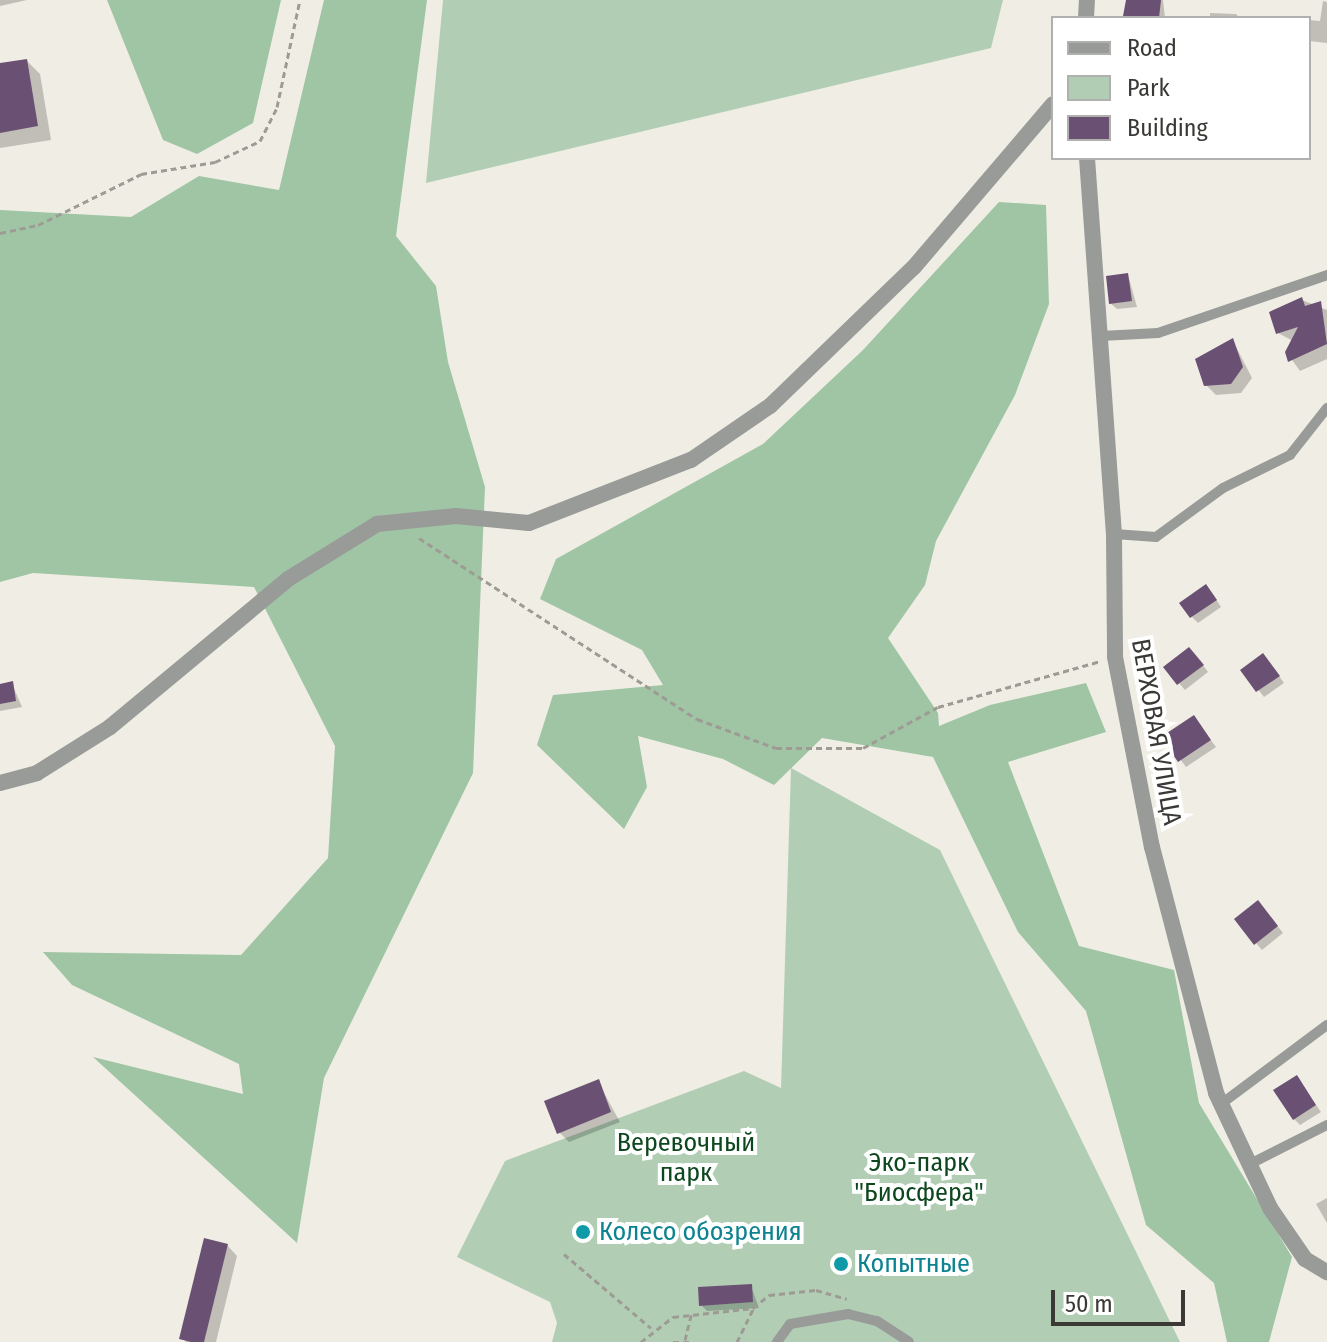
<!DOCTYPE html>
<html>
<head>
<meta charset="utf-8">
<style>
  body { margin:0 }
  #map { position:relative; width:1327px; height:1342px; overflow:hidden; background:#f0eee4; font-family:"Fira Sans Condensed",sans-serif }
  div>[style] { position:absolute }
  .green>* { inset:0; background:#b1ceb4 }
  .forest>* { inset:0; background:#9fc5a4 }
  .shadow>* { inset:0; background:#0003 }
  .building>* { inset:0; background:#6a5173 }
  .path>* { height:3px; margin-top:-1.5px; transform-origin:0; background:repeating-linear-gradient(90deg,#9d9b94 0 6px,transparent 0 10px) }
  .service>* { height:10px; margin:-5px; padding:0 5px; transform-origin:5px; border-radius:5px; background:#989b97 }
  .minor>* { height:16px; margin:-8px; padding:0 8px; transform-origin:8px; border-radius:8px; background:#989b97 }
  .dots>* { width:22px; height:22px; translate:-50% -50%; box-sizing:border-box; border:4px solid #fff; border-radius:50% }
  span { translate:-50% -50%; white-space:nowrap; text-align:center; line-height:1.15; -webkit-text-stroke:8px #fff; paint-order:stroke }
  .street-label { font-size:26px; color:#3a3935 }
  .park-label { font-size:26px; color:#0d471e }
  .culture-label { font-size:26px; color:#0d838f }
  .left { translate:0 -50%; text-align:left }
  .legend { position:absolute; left:1051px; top:16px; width:260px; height:144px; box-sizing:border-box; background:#fff; border:2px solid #b0b0ae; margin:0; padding:10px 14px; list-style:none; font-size:24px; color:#3a3935 }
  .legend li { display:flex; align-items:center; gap:16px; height:40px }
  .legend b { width:40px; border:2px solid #b0b0ae }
  .scale { position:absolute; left:1051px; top:1290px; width:134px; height:36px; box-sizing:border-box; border:4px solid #3a3935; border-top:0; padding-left:10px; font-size:24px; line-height:28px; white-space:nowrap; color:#3a3935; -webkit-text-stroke:6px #fff; paint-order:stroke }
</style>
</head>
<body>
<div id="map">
  <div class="green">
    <i style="clip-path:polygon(443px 0,1003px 0,991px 48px,426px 183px)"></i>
    <i style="clip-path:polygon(791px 768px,940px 850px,1180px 1342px,552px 1342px,557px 1323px,550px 1302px,457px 1257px,505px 1161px,744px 1071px,781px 1088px)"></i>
  </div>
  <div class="forest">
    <i style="clip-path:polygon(107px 0,281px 0,253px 123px,197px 154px,163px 140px)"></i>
    <i style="clip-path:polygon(324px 0,427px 0,396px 236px,436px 286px,448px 362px,485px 487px,473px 773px,324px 1078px,297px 1243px,93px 1057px,243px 1094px,239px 1064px,72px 985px,43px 952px,241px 955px,328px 858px,335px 746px,254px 587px,33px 573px,0 582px,0 210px,131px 217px,199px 176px,279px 190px)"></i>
    <i style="clip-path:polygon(999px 202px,1046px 205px,1049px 304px,1015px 395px,936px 541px,925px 585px,888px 638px,938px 713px,939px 726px,990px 705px,1086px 683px,1106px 732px,1008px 762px,1079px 946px,1174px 970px,1199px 1103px,1292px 1257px,1269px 1342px,1227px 1342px,1214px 1283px,1146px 1225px,1086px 1011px,1018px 932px,933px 757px,822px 738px,774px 785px,723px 759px,638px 736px,647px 787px,624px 829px,537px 745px,553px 695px,663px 685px,642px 650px,540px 599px,556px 559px,763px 444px,863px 350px)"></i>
  </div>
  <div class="shadow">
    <i style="clip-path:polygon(0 0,27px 0,0 6px)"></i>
    <i style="clip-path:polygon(1128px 0,1163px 0,1165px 18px,1128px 18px)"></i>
    <i style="clip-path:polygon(1323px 1px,1327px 2px,1327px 43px,1309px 41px,1309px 20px,1320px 21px)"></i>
    <i style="clip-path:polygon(1210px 13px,1236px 14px,1240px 18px,1210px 18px)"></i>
    <i style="clip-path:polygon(27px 61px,40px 74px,51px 140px,0 148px,0 65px)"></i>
    <i style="clip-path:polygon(1128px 275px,1137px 307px,1117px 309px,1110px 303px)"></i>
    <i style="clip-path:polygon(1302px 300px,1327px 310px,1327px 359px,1300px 371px,1287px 353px,1293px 341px,1278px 333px)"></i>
    <i style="clip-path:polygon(1233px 341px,1252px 378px,1241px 393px,1216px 395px,1206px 385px)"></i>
    <i style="clip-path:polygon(1212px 593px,1221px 607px,1198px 623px,1192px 617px)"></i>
    <i style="clip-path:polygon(1196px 656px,1208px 672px,1185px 690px,1166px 668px)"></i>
    <i style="clip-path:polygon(1269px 662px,1284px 683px,1264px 697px,1243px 670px)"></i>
    <i style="clip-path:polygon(12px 684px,22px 707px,0 711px,0 686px)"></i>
    <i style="clip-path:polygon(1194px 718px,1216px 747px,1186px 767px,1164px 738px)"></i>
    <i style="clip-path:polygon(1264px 909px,1283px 933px,1262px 950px,1256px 943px)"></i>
    <i style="clip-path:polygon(1297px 1078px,1321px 1112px,1300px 1125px,1294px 1119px)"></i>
    <i style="clip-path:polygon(598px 1082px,620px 1122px,569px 1142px,559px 1132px)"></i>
    <i style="clip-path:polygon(1327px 1198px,1327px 1223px,1316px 1204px)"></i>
    <i style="clip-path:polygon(227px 1245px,237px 1256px,216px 1342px,185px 1342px)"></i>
    <i style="clip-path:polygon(751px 1286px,759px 1308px,707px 1311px,701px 1305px)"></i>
  </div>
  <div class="building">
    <i style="clip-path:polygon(1126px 0,1161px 0,1159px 18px,1123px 16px)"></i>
    <i style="clip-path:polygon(27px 59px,38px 126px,0 133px,0 63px)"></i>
    <i style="clip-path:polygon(1128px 273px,1132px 301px,1109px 304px,1106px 276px)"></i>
    <i style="clip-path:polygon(1302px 297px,1305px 306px,1321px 301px,1327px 344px,1288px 362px,1285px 352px,1298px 327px,1276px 334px,1269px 312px)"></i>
    <i style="clip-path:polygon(1233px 338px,1243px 367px,1231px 384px,1204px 386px,1195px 359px)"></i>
    <i style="clip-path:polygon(1206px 584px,1217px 600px,1190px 618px,1179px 603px)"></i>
    <i style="clip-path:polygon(1189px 647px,1204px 665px,1177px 685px,1163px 667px)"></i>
    <i style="clip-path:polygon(1263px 653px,1280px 676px,1256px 692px,1240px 670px)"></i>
    <i style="clip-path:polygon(13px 681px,16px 701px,0 704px,0 684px)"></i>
    <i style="clip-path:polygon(1194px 715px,1211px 740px,1178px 762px,1161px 737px)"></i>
    <i style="clip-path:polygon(1258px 900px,1278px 926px,1254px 945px,1234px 919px)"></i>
    <i style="clip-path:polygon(1297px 1075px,1316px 1105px,1293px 1120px,1273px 1090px)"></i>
    <i style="clip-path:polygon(599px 1079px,611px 1112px,557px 1134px,544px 1101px)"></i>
    <i style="clip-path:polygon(204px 1238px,228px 1244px,204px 1342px,191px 1342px,179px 1339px)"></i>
    <i style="clip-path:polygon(752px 1284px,753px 1302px,699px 1306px,698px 1287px)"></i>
  </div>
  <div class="path">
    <i style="left:0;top:233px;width:39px;rotate:-12deg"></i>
    <i style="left:38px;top:225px;width:115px;rotate:-26.3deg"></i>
    <i style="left:141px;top:174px;width:75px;rotate:-9.2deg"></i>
    <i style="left:215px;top:162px;width:50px;rotate:-25deg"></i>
    <i style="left:260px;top:141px;width:38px;rotate:-63deg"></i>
    <i style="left:277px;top:107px;width:109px;rotate:-77.9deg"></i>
    <i style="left:419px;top:538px;width:332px;rotate:33.1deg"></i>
    <i style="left:697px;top:719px;width:84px;rotate:20.2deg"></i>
    <i style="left:776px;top:748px;width:87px"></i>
    <i style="left:863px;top:748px;width:85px;rotate:-28.7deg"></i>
    <i style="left:938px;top:707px;width:169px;rotate:-15.8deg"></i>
    <i style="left:564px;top:1254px;width:114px;rotate:40.4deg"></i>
    <i style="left:685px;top:1340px;width:29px;rotate:-76deg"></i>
    <i style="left:641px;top:1342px;width:41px;rotate:-38deg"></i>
    <i style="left:673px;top:1317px;width:81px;rotate:-6.4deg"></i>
    <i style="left:753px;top:1308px;width:21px;rotate:-39deg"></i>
    <i style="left:769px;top:1295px;width:47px;rotate:-6.1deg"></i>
    <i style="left:816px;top:1290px;width:32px;rotate:16deg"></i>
    <i style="left:673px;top:1342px;width:17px"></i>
    <i style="left:737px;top:1342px;width:37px;rotate:-64deg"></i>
  </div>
  <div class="service">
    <i style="left:1101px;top:336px;width:57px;rotate:-3deg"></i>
    <i style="left:1158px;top:333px;width:179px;rotate:-18.9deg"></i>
    <i style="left:1114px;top:534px;width:42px;rotate:4.1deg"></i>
    <i style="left:1156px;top:537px;width:83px;rotate:-36.2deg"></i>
    <i style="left:1223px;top:488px;width:75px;rotate:-26.2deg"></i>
    <i style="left:1290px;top:455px;width:60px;rotate:-51.8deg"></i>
    <i style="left:1221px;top:1104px;width:132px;rotate:-36.7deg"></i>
    <i style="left:1250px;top:1164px;width:86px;rotate:-26.9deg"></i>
    <i style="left:777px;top:1342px;width:22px;rotate:-54deg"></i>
    <i style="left:790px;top:1324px;width:59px;rotate:-9.8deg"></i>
    <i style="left:848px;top:1314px;width:30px;rotate:14deg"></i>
    <i style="left:877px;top:1321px;width:38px;rotate:33deg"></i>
  </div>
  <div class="minor">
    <i style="left:1086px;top:18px;width:18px;rotate:-87deg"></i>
    <i style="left:1087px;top:158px;width:377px;rotate:85.9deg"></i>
    <i style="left:1114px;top:534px;width:123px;rotate:89.5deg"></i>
    <i style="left:1115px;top:657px;width:194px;rotate:79deg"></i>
    <i style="left:1152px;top:847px;width:254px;rotate:75.4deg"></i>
    <i style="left:1216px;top:1093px;width:127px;rotate:64.8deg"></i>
    <i style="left:1270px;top:1208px;width:62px;rotate:55.5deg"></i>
    <i style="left:1305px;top:1259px;width:26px;rotate:31deg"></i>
    <i style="left:0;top:783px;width:38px;rotate:-15deg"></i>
    <i style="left:37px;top:773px;width:86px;rotate:-32.2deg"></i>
    <i style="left:110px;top:727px;width:231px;rotate:-39.7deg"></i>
    <i style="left:288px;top:579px;width:105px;rotate:-31.7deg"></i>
    <i style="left:377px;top:524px;width:79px;rotate:-5.8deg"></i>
    <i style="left:456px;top:516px;width:73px;rotate:5.5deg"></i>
    <i style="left:529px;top:523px;width:174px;rotate:-21.3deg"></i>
    <i style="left:691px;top:460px;width:96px;rotate:-34.4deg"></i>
    <i style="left:770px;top:406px;width:200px;rotate:-44deg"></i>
    <i style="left:914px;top:267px;width:214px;rotate:-49.5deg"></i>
  </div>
  <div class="dots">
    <i style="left:583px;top:1232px;background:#0f9aa8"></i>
    <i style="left:841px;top:1264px;background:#0f9aa8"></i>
  </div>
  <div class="street-label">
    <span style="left:1156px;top:732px;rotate:80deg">ВЕРХОВАЯ УЛИЦА</span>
  </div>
  <div class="park-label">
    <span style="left:686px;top:1158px">Веревочный<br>парк</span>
    <span style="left:919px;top:1178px">Эко-парк<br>"Биосфера"</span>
  </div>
  <div class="culture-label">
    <span class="left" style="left:599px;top:1232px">Колесо обозрения</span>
    <span class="left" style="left:857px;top:1264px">Копытные</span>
  </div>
  <ul class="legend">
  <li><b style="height:10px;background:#989b97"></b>Road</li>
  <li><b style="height:22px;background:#b1ceb4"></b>Park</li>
  <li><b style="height:22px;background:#6a5173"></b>Building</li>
  </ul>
  <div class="scale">50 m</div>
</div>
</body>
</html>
